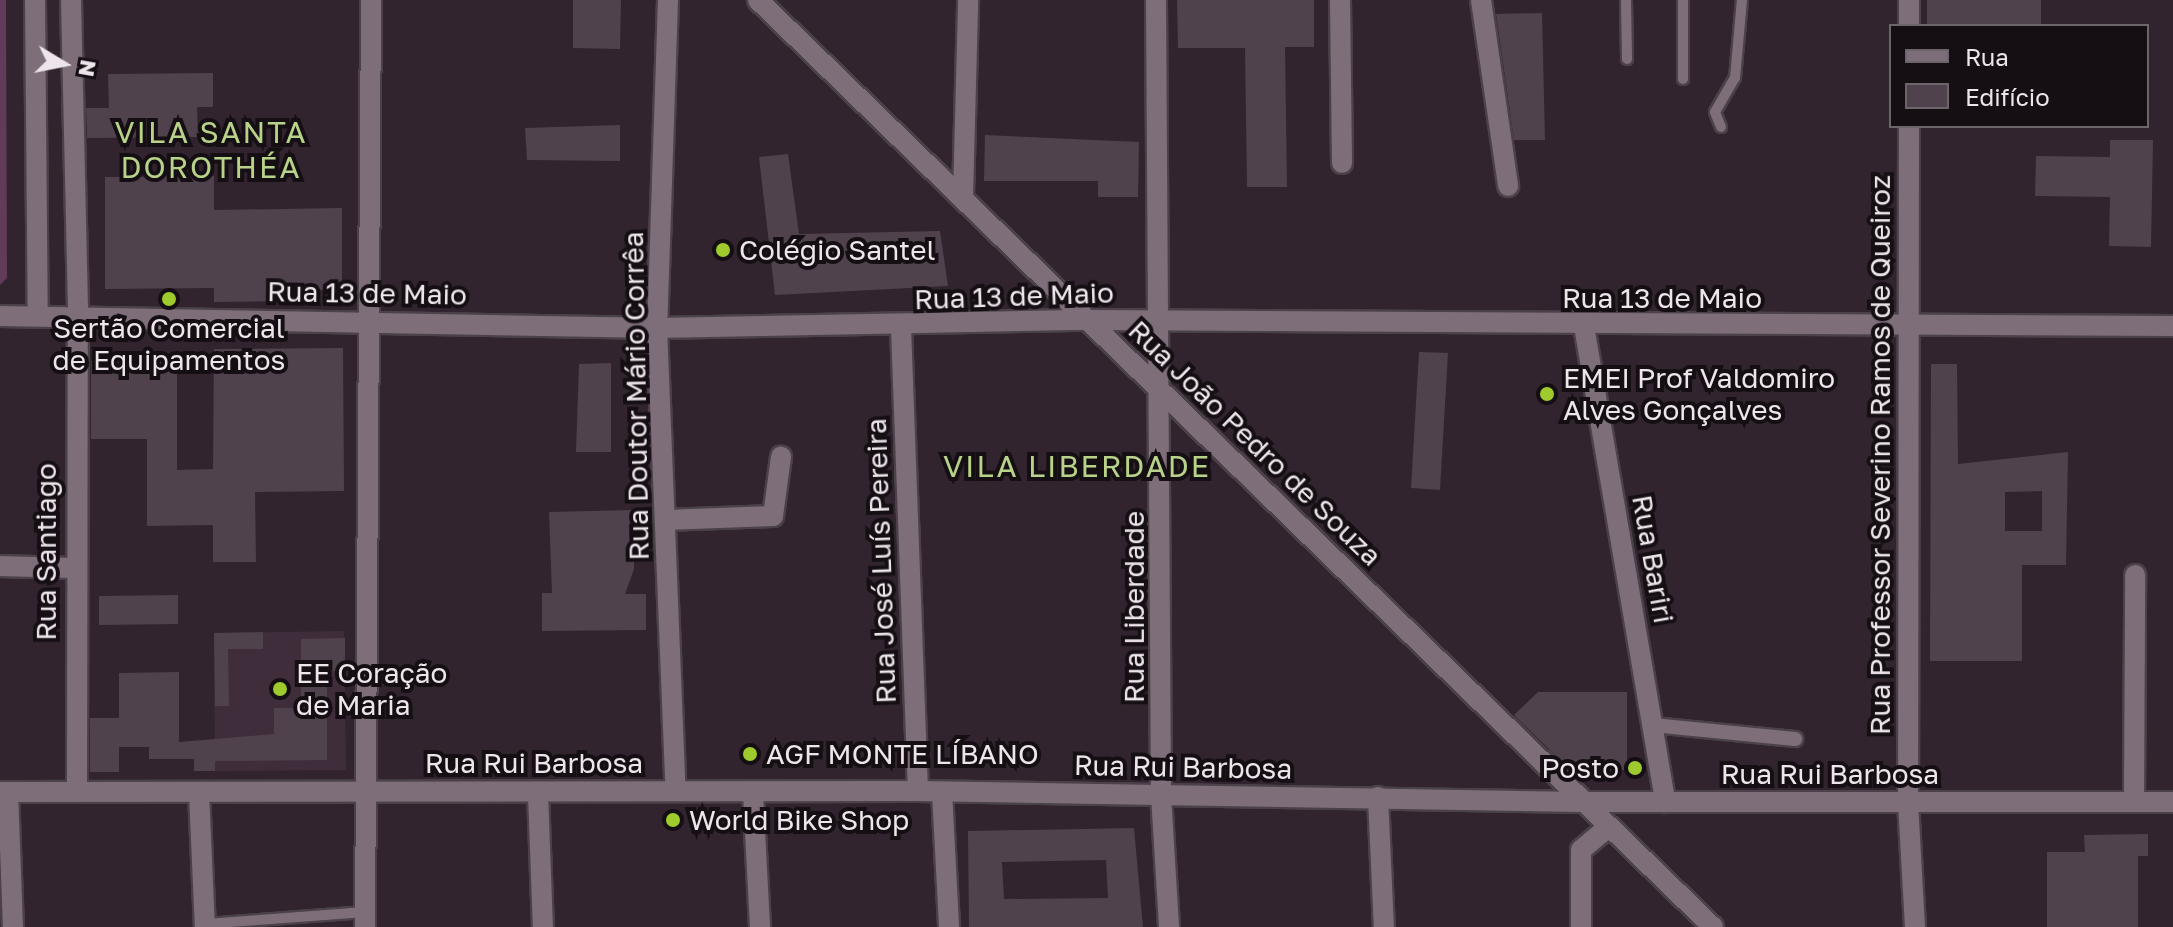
<!DOCTYPE html>
<html>
<head>
<meta charset="utf-8">
<style>
  body { margin:0 }
  #map { position:relative; width:2173px; height:927px; overflow:hidden; background:#31242e; font-family:"Golos Text",sans-serif }
  div>[style] { position:absolute }
  .built>* { inset:0; background:#3f2d3b }
  .green>* { inset:0; background:#623b5a }
  .building>* { inset:0; background:#50424c }
  .roads { filter:drop-shadow(2px 0 #4b4149) drop-shadow(-2px 0 #4b4149) drop-shadow(0 2px #4b4149) drop-shadow(0 -2px #4b4149) }
  .service>* { height:10px; margin:-5px; padding:0 5px; transform-origin:5px; border-radius:5px; background:#7e6e7a }
  .pedestrian>* { height:14px; margin:-7px; padding:0 7px; transform-origin:7px; border-radius:7px; background:#7e6e7a }
  .minor>* { height:20px; margin:-10px; padding:0 10px; transform-origin:10px; border-radius:10px; background:#7e6e7a }
  .tertiary>* { height:20px; margin:-10px; padding:0 10px; transform-origin:10px; border-radius:10px; background:#7e6e7a }
  .secondary>* { height:20px; margin:-10px; padding:0 10px; transform-origin:10px; border-radius:10px; background:#7e6e7a }
  .dots>* { width:22px; height:22px; translate:-50% -50%; box-sizing:border-box; border:4px solid #150f14; border-radius:50% }
  span { translate:-50% -50%; white-space:nowrap; text-align:center; line-height:1.15; -webkit-text-stroke:8px #150f14; paint-order:stroke }
  .poi-label { font-size:28px; color:#ede5eb }
  .left { translate:0 -50%; text-align:left }
  .right { translate:-100% -50%; text-align:right }
  .street-label { font-size:28px; color:#ede5eb }
  .neighbourhood-label { font-size:30px; color:#b8d289; letter-spacing:2px }
  .legend { position:absolute; left:1889px; top:24px; width:260px; height:104px; box-sizing:border-box; background:#150f14; border:2px solid #6b656a; margin:0; padding:10px 14px; list-style:none; font-size:24px; color:#ede5eb }
  .legend li { display:flex; align-items:center; gap:16px; height:40px }
  .legend b { width:40px; border:2px solid #6b656a }
  .north { position:absolute; left:24px; top:24px; width:80px; height:80px; -webkit-text-stroke:6px #150f14; paint-order:stroke; rotate:100deg; font-size:22px; font-weight:700; line-height:32px; text-align:center; color:#ede5eb }
  .north::after { content:''; display:block; margin:auto; width:28px; height:36px; background:#ede5eb; clip-path:polygon(50% 0,100% 100%,50% 72%,0 100%) }
</style>
</head>
<body>
<div id="map">
  <div class="built">
    <i style="clip-path:polygon(344px 631px,346px 770px,215px 771px,214px 633px)"></i>
  </div>
  <div class="green">
    <i style="clip-path:polygon(0 0,6px 0,7px 278px,0 285px)"></i>
  </div>
  <div class="building">
    <i style="clip-path:polygon(573px 0,621px 0,620px 49px,573px 48px)"></i>
    <i style="clip-path:polygon(1177px 0,1314px 0,1314px 47px,1285px 47px,1287px 187px,1247px 187px,1245px 48px,1178px 48px)"></i>
    <i style="clip-path:polygon(1927px 0,2041px 0,2041px 26px,1927px 26px)"></i>
    <i style="clip-path:polygon(1542px 13px,1545px 140px,1514px 140px,1496px 14px)"></i>
    <i style="clip-path:polygon(213px 73px,213px 107px,197px 107px,198px 137px,87px 138px,86px 108px,109px 108px,108px 74px)"></i>
    <i style="clip-path:polygon(620px 125px,620px 161px,527px 160px,525px 128px)"></i>
    <i style="clip-path:polygon(985px 135px,1139px 142px,1138px 197px,1098px 197px,1098px 181px,984px 181px)"></i>
    <i style="clip-path:polygon(2110px 140px,2153px 140px,2151px 247px,2109px 246px,2110px 197px,2035px 196px,2036px 156px,2110px 157px)"></i>
    <i style="clip-path:polygon(788px 154px,799px 234px,940px 231px,948px 286px,775px 295px,759px 157px)"></i>
    <i style="clip-path:polygon(214px 176px,214px 210px,342px 208px,342px 290px,315px 290px,315px 301px,214px 302px,214px 288px,105px 289px,105px 177px)"></i>
    <i style="clip-path:polygon(343px 348px,344px 491px,255px 492px,256px 562px,213px 562px,213px 525px,147px 526px,147px 439px,91px 439px,91px 361px,177px 360px,177px 470px,213px 469px,214px 349px)"></i>
    <i style="clip-path:polygon(1419px 352px,1448px 353px,1440px 490px,1411px 488px)"></i>
    <i style="clip-path:polygon(611px 363px,611px 452px,576px 452px,579px 364px)"></i>
    <i style="clip-path:polygon(evenodd,1931px 364px,1957px 364px,1958px 464px,2068px 452px,2066px 565px,2022px 565px,2022px 661px,1930px 661px,1931px 364px,2042px 491px,2042px 531px,2005px 531px,2005px 492px,2042px 491px)"></i>
    <i style="clip-path:polygon(634px 510px,634px 569px,625px 594px,646px 594px,646px 630px,542px 631px,542px 593px,552px 593px,549px 512px)"></i>
    <i style="clip-path:polygon(178px 595px,178px 624px,99px 625px,99px 596px)"></i>
    <i style="clip-path:polygon(263px 632px,263px 649px,228px 649px,229px 706px,215px 706px,214px 633px)"></i>
    <i style="clip-path:polygon(345px 638px,345px 671px,327px 671px,327px 760px,215px 761px,215px 771px,194px 771px,194px 759px,149px 759px,149px 747px,119px 747px,119px 772px,90px 772px,90px 718px,119px 718px,119px 673px,179px 672px,179px 742px,274px 734px,274px 708px,301px 708px,301px 639px)"></i>
    <i style="clip-path:polygon(1538px 692px,1627px 692px,1627px 770px,1571px 771px,1514px 715px)"></i>
    <i style="clip-path:polygon(evenodd,1134px 828px,1143px 927px,969px 927px,968px 831px,1134px 828px,1106px 860px,1108px 898px,1004px 899px,1002px 862px,1106px 860px)"></i>
    <i style="clip-path:polygon(2148px 834px,2148px 856px,2138px 856px,2138px 927px,2047px 927px,2047px 852px,2085px 852px,2084px 835px)"></i>
  </div>
  <div class="roads">
    <div class="service">
      <i style="left:1626px;top:0;width:59px;rotate:89deg"></i>
      <i style="left:1683px;top:79px;width:79px;rotate:-90deg"></i>
      <i style="left:1721px;top:127px;width:16px;rotate:-112deg"></i>
      <i style="left:1715px;top:112px;width:39px;rotate:-60deg"></i>
      <i style="left:1735px;top:78px;width:78px;rotate:-84.9deg"></i>
      <i style="left:205px;top:924px;width:159px;rotate:-4.3deg"></i>
    </div>
    <div class="pedestrian">
      <i style="left:1652px;top:725px;width:144px;rotate:5.6deg"></i>
    </div>
    <div class="minor">
      <i style="left:668px;top:0;width:328px;rotate:91.9deg"></i>
      <i style="left:657px;top:328px;width:463px;rotate:87.7deg"></i>
      <i style="left:1156px;top:0;width:795px;rotate:89.64deg"></i>
      <i style="left:1161px;top:795px;width:132px;rotate:86.5deg"></i>
      <i style="left:1340px;top:0;width:163px;rotate:89.3deg"></i>
      <i style="left:1481px;top:0;width:188px;rotate:81.7deg"></i>
      <i style="left:1909px;top:26px;width:26px;rotate:-90deg"></i>
      <i style="left:1909px;top:126px;width:676px;rotate:90.08deg"></i>
      <i style="left:1908px;top:802px;width:125px;rotate:86.8deg"></i>
      <i style="left:963px;top:197px;width:197px;rotate:-88.5deg"></i>
      <i style="left:1584px;top:326px;width:483px;rotate:80.3deg"></i>
      <i style="left:901px;top:328px;width:463px;rotate:87.9deg"></i>
      <i style="left:665px;top:520px;width:108px;rotate:-2.1deg"></i>
      <i style="left:773px;top:516px;width:60px;rotate:-82.3deg"></i>
      <i style="left:0;top:566px;width:72px;rotate:1.6deg"></i>
      <i style="left:77px;top:789px;width:473px;rotate:-89.9deg"></i>
      <i style="left:8px;top:792px;width:135px;rotate:87.9deg"></i>
      <i style="left:199px;top:792px;width:135px;rotate:87.5deg"></i>
      <i style="left:942px;top:792px;width:135px;rotate:87deg"></i>
      <i style="left:538px;top:793px;width:134px;rotate:87.9deg"></i>
      <i style="left:753px;top:793px;width:134px;rotate:87deg"></i>
      <i style="left:1378px;top:797px;width:130px;rotate:87.4deg"></i>
      <i style="left:2134px;top:802px;width:227px;rotate:-89.7deg"></i>
      <i style="left:365px;top:927px;width:927px;rotate:-89.63deg"></i>
      <i style="left:1581px;top:927px;width:77px;rotate:-90deg"></i>
      <i style="left:1581px;top:850px;width:35px;rotate:-40deg"></i>
    </div>
    <div class="tertiary">
      <i style="left:35px;top:0;width:316px;rotate:89.5deg"></i>
      <i style="left:71px;top:0;width:316px;rotate:88.7deg"></i>
      <i style="left:0;top:316px;width:657px;rotate:1.05deg"></i>
      <i style="left:657px;top:328px;width:432px;rotate:-1.1deg"></i>
      <i style="left:1089px;top:320px;width:1084px;rotate:0.32deg"></i>
      <i style="left:1581px;top:802px;width:592px"></i>
    </div>
    <div class="secondary">
      <i style="left:758px;top:0;width:1331px;rotate:44.15deg"></i>
      <i style="left:0;top:792px;width:918px;rotate:-0.06deg"></i>
      <i style="left:918px;top:791px;width:663px;rotate:0.95deg"></i>
    </div>
  </div>
  <div class="dots">
    <i style="left:723px;top:250px;background:#9eca2e"></i>
    <i style="left:169px;top:299px;background:#9eca2e"></i>
    <i style="left:1547px;top:394px;background:#9eca2e"></i>
    <i style="left:280px;top:689px;background:#9eca2e"></i>
    <i style="left:750px;top:754px;background:#9eca2e"></i>
    <i style="left:1635px;top:768px;background:#9eca2e"></i>
    <i style="left:673px;top:820px;background:#9eca2e"></i>
  </div>
  <div class="poi-label">
    <span class="left" style="left:739px;top:250px">Colégio Santel</span>
    <span style="left:169px;top:344px">Sertão Comercial<br>de Equipamentos</span>
    <span class="left" style="left:1563px;top:394px">EMEI Prof Valdomiro<br>Alves Gonçalves</span>
    <span class="left" style="left:296px;top:689px">EE Coração<br>de Maria</span>
    <span class="left" style="left:766px;top:754px">AGF MONTE LÍBANO</span>
    <span class="right" style="left:1619px;top:768px">Posto</span>
    <span class="left" style="left:689px;top:820px">World Bike Shop</span>
  </div>
  <div class="street-label">
    <span style="left:367px;top:293px;rotate:1deg">Rua 13 de Maio</span>
    <span style="left:1014px;top:296px;rotate:-2deg">Rua 13 de Maio</span>
    <span style="left:1662px;top:298px">Rua 13 de Maio</span>
    <span style="left:636px;top:396px;rotate:-91deg">Rua Doutor Mário Corrêa</span>
    <span style="left:1255px;top:443px;rotate:44deg">Rua João Pedro de Souza</span>
    <span style="left:1880px;top:455px;rotate:-90deg">Rua Professor Severino Ramos de Queiroz</span>
    <span style="left:46px;top:552px;rotate:-90deg">Rua Santiago</span>
    <span style="left:1653px;top:559px;rotate:80deg">Rua Bariri</span>
    <span style="left:881px;top:561px;rotate:-92deg">Rua José Luís Pereira</span>
    <span style="left:1134px;top:607px;rotate:-90deg">Rua Liberdade</span>
    <span style="left:534px;top:763px">Rua Rui Barbosa</span>
    <span style="left:1183px;top:767px;rotate:1deg">Rua Rui Barbosa</span>
    <span style="left:1830px;top:774px">Rua Rui Barbosa</span>
  </div>
  <div class="neighbourhood-label">
    <span style="left:211px;top:149px">VILA SANTA<br>DOROTHÉA</span>
    <span style="left:1077px;top:466px">VILA LIBERDADE</span>
  </div>
  <ul class="legend">
  <li><b style="height:10px;background:#7e6e7a"></b>Rua</li>
  <li><b style="height:22px;background:#50424c"></b>Edifício</li>
  </ul>
  <div class="north">N</div>
</div>
</body>
</html>
